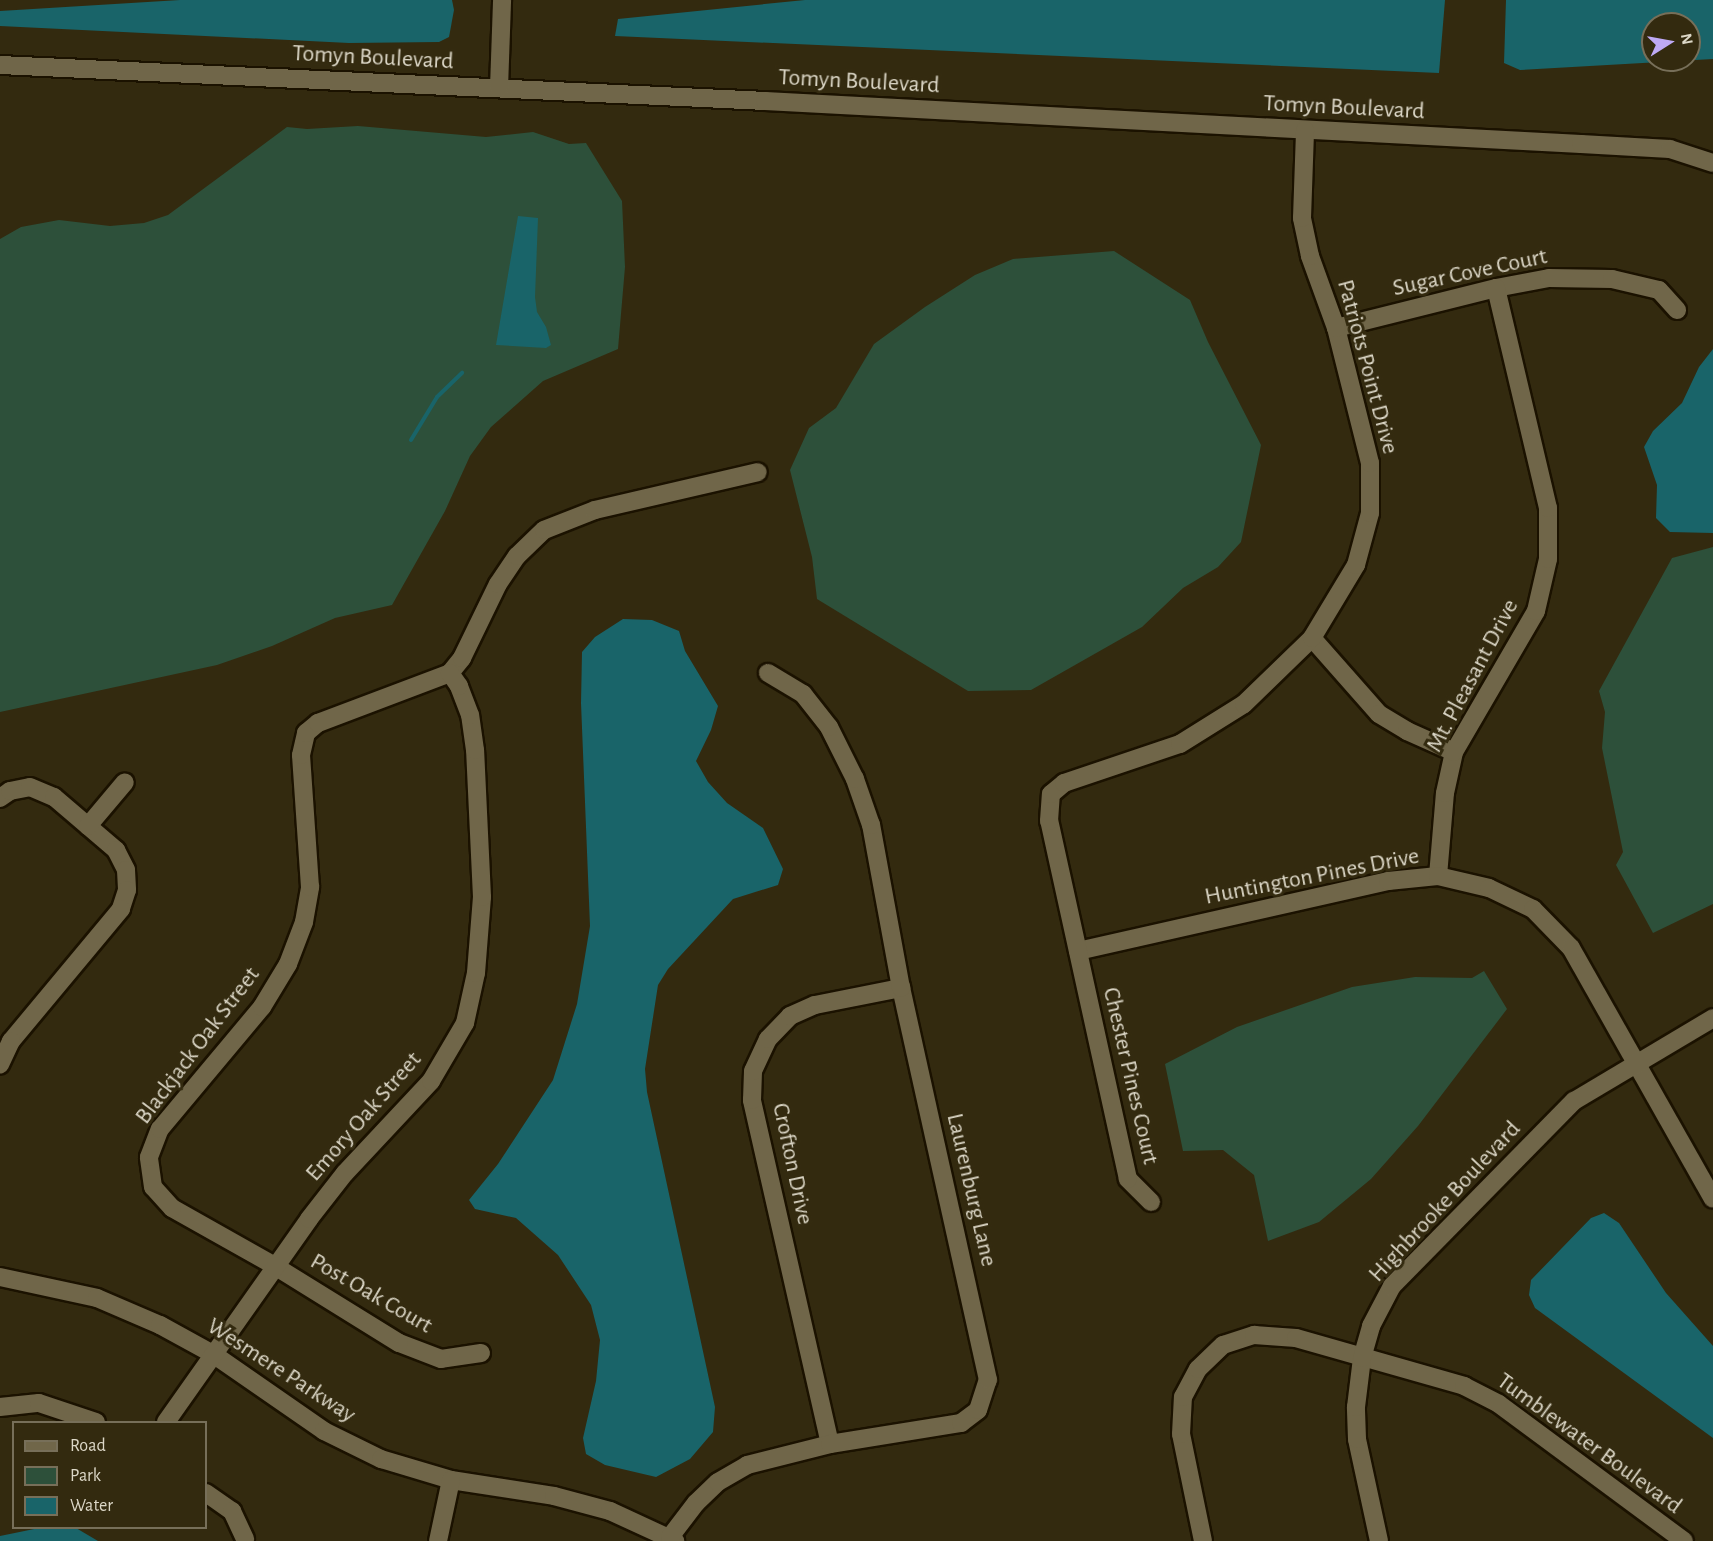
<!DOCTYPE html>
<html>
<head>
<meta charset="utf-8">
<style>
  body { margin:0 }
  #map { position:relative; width:1713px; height:1541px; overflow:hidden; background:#332a0f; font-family:"Alegreya Sans",sans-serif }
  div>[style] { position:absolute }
  .green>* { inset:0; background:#2d503a }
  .water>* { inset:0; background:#196469 }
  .stream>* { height:4px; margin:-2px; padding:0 2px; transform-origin:2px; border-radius:2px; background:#196469 }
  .roads { filter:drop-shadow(2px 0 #1b1200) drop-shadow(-2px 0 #1b1200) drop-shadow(0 2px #1b1200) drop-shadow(0 -2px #1b1200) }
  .minor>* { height:18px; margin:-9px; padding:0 9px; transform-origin:9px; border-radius:9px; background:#706649 }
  span { translate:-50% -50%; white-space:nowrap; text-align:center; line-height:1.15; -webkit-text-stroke:6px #332a0f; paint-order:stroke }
  .street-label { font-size:24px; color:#dcd7c7 }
  .legend { position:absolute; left:12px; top:1421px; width:195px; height:108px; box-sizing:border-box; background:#332a0f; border:2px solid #776f59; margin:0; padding:8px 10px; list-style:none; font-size:18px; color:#dcd7c7 }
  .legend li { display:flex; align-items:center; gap:12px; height:30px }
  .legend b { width:30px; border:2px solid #776f59 }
  .north { position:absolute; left:1641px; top:12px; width:60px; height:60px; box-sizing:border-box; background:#332a0f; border:2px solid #776f59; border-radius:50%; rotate:79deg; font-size:16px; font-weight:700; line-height:24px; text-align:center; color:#dcd7c7 }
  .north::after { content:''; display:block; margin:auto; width:21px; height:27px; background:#bea9f4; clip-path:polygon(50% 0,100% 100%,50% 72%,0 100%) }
</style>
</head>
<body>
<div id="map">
  <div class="green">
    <i style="clip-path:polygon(358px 126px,486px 137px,533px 132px,569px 144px,586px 143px,622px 201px,625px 267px,618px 349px,543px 381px,491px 427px,470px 456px,445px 511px,392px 605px,335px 618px,272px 646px,217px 665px,0 712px,0 239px,21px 227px,59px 220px,110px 226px,144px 223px,168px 215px,287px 127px,307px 129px)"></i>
    <i style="clip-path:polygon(1114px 251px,1190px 300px,1208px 342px,1261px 445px,1241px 542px,1218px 567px,1183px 588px,1142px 627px,1031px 690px,968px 691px,817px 599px,812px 557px,790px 470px,809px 428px,836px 408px,874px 344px,925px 307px,975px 275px,1013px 259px)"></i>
    <i style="clip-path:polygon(1713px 547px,1713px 904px,1653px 933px,1616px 865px,1623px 852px,1602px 748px,1605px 712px,1599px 691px,1672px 558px)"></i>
    <i style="clip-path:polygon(1484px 971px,1507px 1009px,1418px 1126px,1371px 1179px,1319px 1222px,1268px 1241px,1254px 1175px,1223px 1150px,1183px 1151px,1165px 1064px,1237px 1027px,1352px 987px,1415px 977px,1472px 978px)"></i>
  </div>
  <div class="water">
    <i style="clip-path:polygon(180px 0,452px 0,454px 10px,449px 37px,439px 42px,349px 43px,0 26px,0 11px)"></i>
    <i style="clip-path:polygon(805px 0,1445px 0,1439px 73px,615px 36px,618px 19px)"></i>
    <i style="clip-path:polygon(evenodd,1506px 0,1713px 0,1713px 59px,1520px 70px,1504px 63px,1506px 0,1653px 24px,1689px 24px,1689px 60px,1653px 60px,1653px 24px)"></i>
    <i style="clip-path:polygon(518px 216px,538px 218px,535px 297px,537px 312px,546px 327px,551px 345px,546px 348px,496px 345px)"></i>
    <i style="clip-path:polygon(1713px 349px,1713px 533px,1670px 532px,1656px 518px,1657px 485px,1644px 447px,1653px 431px,1682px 403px,1699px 367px)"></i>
    <i style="clip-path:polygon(623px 619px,652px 620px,679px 631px,685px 651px,718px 706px,711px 730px,696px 761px,708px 782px,727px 803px,763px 828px,783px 869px,778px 885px,733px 899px,668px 969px,658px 985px,645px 1069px,647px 1092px,715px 1407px,713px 1432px,690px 1459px,656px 1477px,605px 1465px,586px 1454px,583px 1438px,596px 1381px,600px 1340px,591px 1305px,558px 1255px,516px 1218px,475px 1209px,469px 1200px,498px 1164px,553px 1080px,577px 1004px,590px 926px,581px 703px,582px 652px,595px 637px)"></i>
    <i style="clip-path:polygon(1604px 1213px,1619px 1223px,1666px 1293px,1713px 1346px,1713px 1438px,1535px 1308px,1529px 1295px,1531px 1280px,1591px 1218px)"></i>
    <i style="clip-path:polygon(39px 1528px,76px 1528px,98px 1541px,0 1541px,0 1536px)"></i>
  </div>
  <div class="stream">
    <i style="left:411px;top:440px;width:50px;rotate:-58.8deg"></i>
    <i style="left:437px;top:397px;width:35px;rotate:-44deg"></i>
  </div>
  <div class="roads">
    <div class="minor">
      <i style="left:0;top:65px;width:766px;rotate:2.69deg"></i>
      <i style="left:765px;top:101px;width:817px;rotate:3.02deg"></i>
      <i style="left:1581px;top:144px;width:89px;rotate:3.2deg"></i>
      <i style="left:1670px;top:149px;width:45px;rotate:18deg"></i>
      <i style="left:499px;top:88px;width:88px;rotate:-88deg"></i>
      <i style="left:1336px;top:328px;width:165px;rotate:-14deg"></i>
      <i style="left:1496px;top:288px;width:54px;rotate:-10.7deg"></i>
      <i style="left:1549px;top:278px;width:63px;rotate:0.9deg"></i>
      <i style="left:1612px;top:279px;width:48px;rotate:13.2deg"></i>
      <i style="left:1659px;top:290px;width:27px;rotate:48deg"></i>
      <i style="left:1312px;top:638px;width:101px;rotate:48.6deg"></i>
      <i style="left:1379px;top:714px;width:33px;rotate:31deg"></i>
      <i style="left:1407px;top:731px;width:51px;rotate:24.1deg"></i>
      <i style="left:0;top:798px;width:12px;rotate:-35deg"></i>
      <i style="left:10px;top:791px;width:20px;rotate:-11deg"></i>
      <i style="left:30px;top:787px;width:26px;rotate:23deg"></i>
      <i style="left:54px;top:797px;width:82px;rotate:40.5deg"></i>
      <i style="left:116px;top:850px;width:22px;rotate:63deg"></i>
      <i style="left:126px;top:870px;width:20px;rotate:87deg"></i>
      <i style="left:127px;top:890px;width:20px;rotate:108deg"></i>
      <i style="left:121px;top:909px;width:172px;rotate:129.8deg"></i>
      <i style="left:11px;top:1041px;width:26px;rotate:115deg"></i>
      <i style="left:88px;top:826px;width:57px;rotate:-49.9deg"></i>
      <i style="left:1438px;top:876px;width:83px;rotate:-85.2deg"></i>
      <i style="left:1445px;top:793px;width:42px;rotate:-77.6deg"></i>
      <i style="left:1454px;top:752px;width:163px;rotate:-59.8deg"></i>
      <i style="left:1536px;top:611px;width:53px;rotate:-77deg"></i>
      <i style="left:1548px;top:559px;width:51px;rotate:-90deg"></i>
      <i style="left:1548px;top:508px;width:226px;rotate:-103.3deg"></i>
      <i style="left:1078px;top:951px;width:318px;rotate:-12.7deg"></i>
      <i style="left:1388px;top:881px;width:50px;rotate:-5.7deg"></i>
      <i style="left:1438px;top:876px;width:52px;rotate:13.2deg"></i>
      <i style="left:1489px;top:888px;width:49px;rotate:25.5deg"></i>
      <i style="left:1533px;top:909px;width:54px;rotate:45.7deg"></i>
      <i style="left:1571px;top:948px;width:288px;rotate:60.5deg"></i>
      <i style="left:1151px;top:1202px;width:33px;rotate:-135deg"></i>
      <i style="left:1128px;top:1179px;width:367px;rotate:-102.4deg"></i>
      <i style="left:1049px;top:821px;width:27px;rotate:-86deg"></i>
      <i style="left:1051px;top:794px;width:17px;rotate:-40deg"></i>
      <i style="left:1064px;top:783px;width:122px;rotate:-18.6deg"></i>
      <i style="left:1180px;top:744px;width:75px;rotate:-32deg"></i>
      <i style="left:1244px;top:704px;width:95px;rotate:-44.1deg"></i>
      <i style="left:1312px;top:638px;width:85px;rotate:-58.9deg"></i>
      <i style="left:1356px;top:565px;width:54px;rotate:-74.9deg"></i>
      <i style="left:1370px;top:513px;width:50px;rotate:-90deg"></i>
      <i style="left:1370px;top:463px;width:139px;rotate:-104.1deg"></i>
      <i style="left:1336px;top:328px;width:77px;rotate:-109.9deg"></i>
      <i style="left:1310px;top:256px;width:39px;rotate:-102deg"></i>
      <i style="left:1302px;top:218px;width:88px;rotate:-88deg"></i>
      <i style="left:0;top:1277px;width:99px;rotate:12.2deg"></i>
      <i style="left:97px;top:1298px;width:69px;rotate:23.2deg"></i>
      <i style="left:160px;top:1325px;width:60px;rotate:28.7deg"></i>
      <i style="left:213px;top:1354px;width:135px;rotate:34.7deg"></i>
      <i style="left:324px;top:1431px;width:64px;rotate:26.2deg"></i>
      <i style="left:381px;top:1459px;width:73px;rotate:16.7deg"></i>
      <i style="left:451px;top:1480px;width:104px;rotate:8.8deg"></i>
      <i style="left:554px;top:1496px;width:58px;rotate:15deg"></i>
      <i style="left:610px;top:1511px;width:72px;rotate:24.8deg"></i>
      <i style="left:481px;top:1353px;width:40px;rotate:171.5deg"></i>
      <i style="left:441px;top:1359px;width:45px;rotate:-159.1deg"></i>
      <i style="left:399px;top:1343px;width:146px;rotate:-148.2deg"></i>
      <i style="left:275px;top:1266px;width:118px;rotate:-150.6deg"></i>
      <i style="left:172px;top:1208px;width:28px;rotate:-132deg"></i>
      <i style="left:153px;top:1187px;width:30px;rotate:-98deg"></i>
      <i style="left:149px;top:1157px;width:30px;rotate:-69deg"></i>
      <i style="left:160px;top:1129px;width:159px;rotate:-50.1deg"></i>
      <i style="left:262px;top:1007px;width:50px;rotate:-58.8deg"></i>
      <i style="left:288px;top:964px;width:45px;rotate:-69.1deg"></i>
      <i style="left:304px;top:922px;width:36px;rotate:-80deg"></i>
      <i style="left:310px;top:887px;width:132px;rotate:-93.9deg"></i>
      <i style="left:301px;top:755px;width:23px;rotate:-77deg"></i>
      <i style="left:306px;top:733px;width:16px;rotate:-40deg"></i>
      <i style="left:318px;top:723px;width:141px;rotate:-20.7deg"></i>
      <i style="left:450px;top:673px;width:19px;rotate:-51deg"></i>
      <i style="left:462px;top:658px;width:82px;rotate:-64.1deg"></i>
      <i style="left:498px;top:584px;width:34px;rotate:-56deg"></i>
      <i style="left:517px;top:556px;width:37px;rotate:-44deg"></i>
      <i style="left:544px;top:530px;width:55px;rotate:-21.4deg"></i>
      <i style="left:595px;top:510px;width:167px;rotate:-13.1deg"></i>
      <i style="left:0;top:1407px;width:39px;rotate:-6deg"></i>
      <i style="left:39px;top:1403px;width:60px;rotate:18.4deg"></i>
      <i style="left:166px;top:1422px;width:248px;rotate:-54.8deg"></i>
      <i style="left:309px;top:1219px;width:58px;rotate:-52deg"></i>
      <i style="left:345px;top:1173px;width:126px;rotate:-46.9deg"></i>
      <i style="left:431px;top:1081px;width:67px;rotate:-59.6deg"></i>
      <i style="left:465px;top:1023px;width:51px;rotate:-77.6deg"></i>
      <i style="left:476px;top:973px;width:76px;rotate:-85.5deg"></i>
      <i style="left:482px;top:897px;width:147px;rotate:-92.7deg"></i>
      <i style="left:475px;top:750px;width:35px;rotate:-98deg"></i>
      <i style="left:470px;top:715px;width:31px;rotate:-111deg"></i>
      <i style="left:459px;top:686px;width:16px;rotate:-125deg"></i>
      <i style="left:830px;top:1444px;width:353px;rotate:-102.8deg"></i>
      <i style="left:752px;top:1100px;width:29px;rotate:-88deg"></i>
      <i style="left:753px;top:1071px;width:35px;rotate:-65deg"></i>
      <i style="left:768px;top:1039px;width:32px;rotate:-46deg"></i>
      <i style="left:790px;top:1016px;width:27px;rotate:-24deg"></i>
      <i style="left:815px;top:1005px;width:88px;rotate:-11.2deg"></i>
      <i style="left:206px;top:1493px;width:32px;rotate:35deg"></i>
      <i style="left:232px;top:1511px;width:31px;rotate:65deg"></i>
      <i style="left:670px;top:1537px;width:43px;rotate:-52.6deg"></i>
      <i style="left:696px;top:1503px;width:30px;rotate:-44deg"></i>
      <i style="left:718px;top:1482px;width:34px;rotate:-30deg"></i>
      <i style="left:747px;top:1465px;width:86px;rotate:-14.2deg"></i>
      <i style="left:830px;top:1444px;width:133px;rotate:-9.1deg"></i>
      <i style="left:961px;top:1423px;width:21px;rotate:-37deg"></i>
      <i style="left:978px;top:1410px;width:32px;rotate:-72deg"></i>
      <i style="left:988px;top:1380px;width:402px;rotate:-102.5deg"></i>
      <i style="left:901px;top:988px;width:166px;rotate:-100.4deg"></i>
      <i style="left:871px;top:825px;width:49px;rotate:-109.2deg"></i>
      <i style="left:855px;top:779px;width:58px;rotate:-116.6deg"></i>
      <i style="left:829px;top:727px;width:42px;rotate:-128.2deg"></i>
      <i style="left:803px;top:694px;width:41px;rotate:-149deg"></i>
      <i style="left:438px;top:1541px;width:62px;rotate:-78deg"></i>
      <i style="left:1203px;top:1541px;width:109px;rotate:-101.6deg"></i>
      <i style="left:1181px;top:1434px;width:37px;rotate:-87deg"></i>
      <i style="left:1183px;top:1397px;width:32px;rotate:-62deg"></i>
      <i style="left:1198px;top:1369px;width:35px;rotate:-44deg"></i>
      <i style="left:1223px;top:1345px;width:33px;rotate:-18deg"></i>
      <i style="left:1254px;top:1335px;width:42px;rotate:4.1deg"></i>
      <i style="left:1296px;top:1338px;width:175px;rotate:15.9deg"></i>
      <i style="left:1464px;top:1386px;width:39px;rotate:27deg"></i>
      <i style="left:1499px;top:1404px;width:230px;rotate:36.5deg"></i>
      <i style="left:1379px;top:1541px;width:104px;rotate:-102.2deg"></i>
      <i style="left:1357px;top:1439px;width:32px;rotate:-92deg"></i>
      <i style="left:1356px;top:1407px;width:49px;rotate:-83deg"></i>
      <i style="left:1362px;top:1358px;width:33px;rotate:-74deg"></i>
      <i style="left:1371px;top:1326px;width:45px;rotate:-62.3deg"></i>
      <i style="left:1392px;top:1286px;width:260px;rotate:-45.5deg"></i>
      <i style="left:1574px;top:1101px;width:162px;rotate:-30.8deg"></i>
    </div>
  </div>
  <div class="street-label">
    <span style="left:373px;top:58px;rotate:3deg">Tomyn Boulevard</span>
    <span style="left:859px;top:82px;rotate:3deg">Tomyn Boulevard</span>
    <span style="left:1344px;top:108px;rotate:3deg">Tomyn Boulevard</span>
    <span style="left:1470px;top:273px;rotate:-12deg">Sugar Cove Court</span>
    <span style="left:1367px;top:367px;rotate:75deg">Patriots Point Drive</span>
    <span style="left:1473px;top:676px;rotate:-62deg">Mt. Pleasant Drive</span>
    <span style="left:1312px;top:877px;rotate:-11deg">Huntington Pines Drive</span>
    <span style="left:198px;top:1046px;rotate:-53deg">Blackjack Oak Street</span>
    <span style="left:1130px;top:1076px;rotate:77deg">Chester Pines Court</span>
    <span style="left:364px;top:1117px;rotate:-49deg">Emory Oak Street</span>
    <span style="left:792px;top:1164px;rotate:78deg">Crofton Drive</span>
    <span style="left:971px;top:1190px;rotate:77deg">Laurenburg Lane</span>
    <span style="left:1445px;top:1202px;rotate:-47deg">Highbrooke Boulevard</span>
    <span style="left:371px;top:1294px;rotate:30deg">Post Oak Court</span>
    <span style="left:281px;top:1371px;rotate:33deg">Wesmere Parkway</span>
    <span style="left:1589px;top:1444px;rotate:36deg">Tumblewater Boulevard</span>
  </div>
  <ul class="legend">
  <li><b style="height:8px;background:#706649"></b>Road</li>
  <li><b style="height:16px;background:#2d503a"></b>Park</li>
  <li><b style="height:16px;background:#196469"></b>Water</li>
  </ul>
  <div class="north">N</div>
</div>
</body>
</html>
